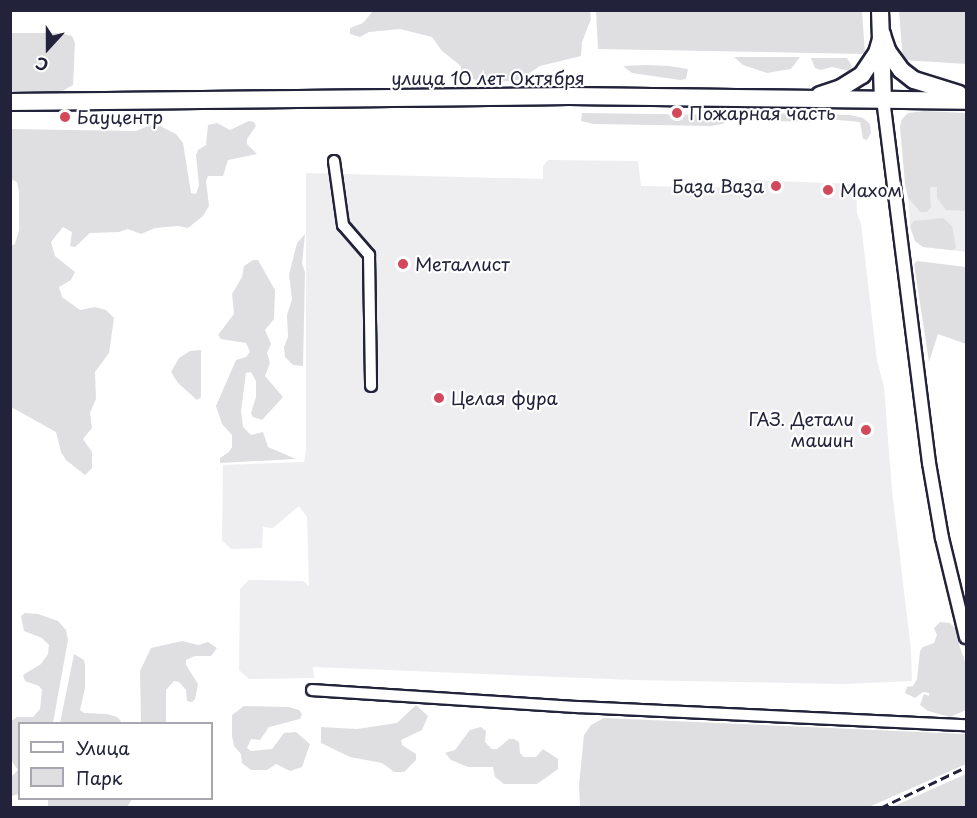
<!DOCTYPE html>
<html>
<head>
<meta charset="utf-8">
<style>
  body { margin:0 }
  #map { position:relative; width:977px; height:818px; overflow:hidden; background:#fff; font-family:"Playpen Sans",sans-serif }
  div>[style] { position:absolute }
  .built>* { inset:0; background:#eeeef1 }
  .green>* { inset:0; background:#dfdfe2 }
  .roads { filter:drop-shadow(2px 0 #22223b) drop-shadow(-2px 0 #22223b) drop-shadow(0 2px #22223b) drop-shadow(0 -2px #22223b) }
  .minor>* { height:10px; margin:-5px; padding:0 5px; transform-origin:5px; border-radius:5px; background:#fff }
  .tertiary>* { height:12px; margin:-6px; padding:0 6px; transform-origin:6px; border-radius:6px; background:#fff }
  .primary>* { height:16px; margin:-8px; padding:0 8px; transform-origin:8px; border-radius:8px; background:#fff }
  .rail>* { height:3px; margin-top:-1.5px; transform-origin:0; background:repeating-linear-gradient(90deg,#22223b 0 9px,transparent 0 13.5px) }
  .dots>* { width:16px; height:16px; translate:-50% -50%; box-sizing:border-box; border:3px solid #fff; border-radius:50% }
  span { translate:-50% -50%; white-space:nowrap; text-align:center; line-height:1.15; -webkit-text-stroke:4.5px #fff; paint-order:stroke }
  .street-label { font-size:18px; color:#22223b }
  .poi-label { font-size:18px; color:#22223b }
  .left { translate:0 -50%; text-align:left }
  .right { translate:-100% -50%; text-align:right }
  .frame { position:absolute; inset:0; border:12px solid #22223b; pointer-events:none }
  .legend { position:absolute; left:18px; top:722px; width:195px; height:78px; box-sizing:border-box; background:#fff; border:2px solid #a7a7b1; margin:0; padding:8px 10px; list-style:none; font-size:18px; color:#22223b }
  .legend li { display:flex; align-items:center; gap:12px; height:30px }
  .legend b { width:30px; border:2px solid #a7a7b1 }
  .north { position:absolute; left:18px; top:18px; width:60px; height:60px; -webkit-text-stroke:4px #fff; paint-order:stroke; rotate:201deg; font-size:16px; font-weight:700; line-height:24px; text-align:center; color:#22223b }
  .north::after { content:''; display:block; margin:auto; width:21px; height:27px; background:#22223b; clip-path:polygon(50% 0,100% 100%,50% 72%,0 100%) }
</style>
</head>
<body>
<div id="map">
  <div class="built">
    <i style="clip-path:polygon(548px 160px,638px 161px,641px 186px,750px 188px,751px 180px,856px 184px,857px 213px,861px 224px,877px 360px,884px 387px,892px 490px,911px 650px,912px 681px,845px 684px,634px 680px,313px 667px,314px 678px,249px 679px,239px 670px,240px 589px,249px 580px,303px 581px,309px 586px,307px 517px,299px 506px,273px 528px,263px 527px,262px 548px,231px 549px,222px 540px,223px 465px,304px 462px,306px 450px,306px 173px,543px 179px,543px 166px)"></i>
    <i style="clip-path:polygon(937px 186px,958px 211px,966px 210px,966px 193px,966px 252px,923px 247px,915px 241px,910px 226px,908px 198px,917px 209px,931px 206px,930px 187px)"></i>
  </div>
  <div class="green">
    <i style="clip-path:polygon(590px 11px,591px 19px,582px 42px,581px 56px,540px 66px,519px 80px,507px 81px,476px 80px,464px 76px,461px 71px,461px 66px,442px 51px,432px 37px,400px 29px,369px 32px,360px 37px,350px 34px,350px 28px,363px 23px,373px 11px)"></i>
    <i style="clip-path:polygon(596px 11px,862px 11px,865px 54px,598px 49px)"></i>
    <i style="clip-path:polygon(899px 11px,966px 11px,966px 64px,903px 60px)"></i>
    <i style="clip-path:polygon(10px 33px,60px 33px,72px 36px,75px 43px,73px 85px,59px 93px,11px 93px)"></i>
    <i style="clip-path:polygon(734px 57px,800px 57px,791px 69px,767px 73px,743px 65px)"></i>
    <i style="clip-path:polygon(811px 58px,847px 58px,852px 66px,849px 71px,832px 67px,821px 70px,815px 68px)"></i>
    <i style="clip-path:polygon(646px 65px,669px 66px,688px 69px,686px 79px,680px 80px,632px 73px,623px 66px)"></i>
    <i style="clip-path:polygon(924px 111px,966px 113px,966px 211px,946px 210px,937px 198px,937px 187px,930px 187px,931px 207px,927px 212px,920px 212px,908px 198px,905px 184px,900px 127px,902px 119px,908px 113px)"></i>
    <i style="clip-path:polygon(582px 113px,727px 115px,729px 119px,723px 124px,711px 126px,594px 124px,581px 121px)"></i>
    <i style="clip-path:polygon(751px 113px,850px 115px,863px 118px,870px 124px,871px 133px,867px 140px,863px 139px,860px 122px,817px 118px,809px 122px,774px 121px,745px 117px)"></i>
    <i style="clip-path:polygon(249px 121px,254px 122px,256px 126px,247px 139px,247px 144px,257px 154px,228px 160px,223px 176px,208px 176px,206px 181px,209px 206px,203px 216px,188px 228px,178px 226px,155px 228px,141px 234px,128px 229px,119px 232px,90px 233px,75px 247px,70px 246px,72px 232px,63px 227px,51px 242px,55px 256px,75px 272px,71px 280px,59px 287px,62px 297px,80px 310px,95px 307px,106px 310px,114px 318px,109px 353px,95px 372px,96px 399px,90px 413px,92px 428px,83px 439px,92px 452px,92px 468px,85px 475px,66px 460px,61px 452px,56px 432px,11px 407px,10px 246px,15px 244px,19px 230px,19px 192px,17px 182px,11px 179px,11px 129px,136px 131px,150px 125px,160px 126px,176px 134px,183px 143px,191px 193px,196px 194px,199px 185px,196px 155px,198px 150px,206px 145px,208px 125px,217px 123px,230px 130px)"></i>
    <i style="clip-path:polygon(943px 218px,952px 226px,956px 248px,953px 250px,923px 247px,915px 241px,910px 226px,914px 221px)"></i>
    <i style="clip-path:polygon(305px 234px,302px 264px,305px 272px,303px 366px,293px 365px,285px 357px,284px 347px,288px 337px,287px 315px,292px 299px,289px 275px,297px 243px)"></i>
    <i style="clip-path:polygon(253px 260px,258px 260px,275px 290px,274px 319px,265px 330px,271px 344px,267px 353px,270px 363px,265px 376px,283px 397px,262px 420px,253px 417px,251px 413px,256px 397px,256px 381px,251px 372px,246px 373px,241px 411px,243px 427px,251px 435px,263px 432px,268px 447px,296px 459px,220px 463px,220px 458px,229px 452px,232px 447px,232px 435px,222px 424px,216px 406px,236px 360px,246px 357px,250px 352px,246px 343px,221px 339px,218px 335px,234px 314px,232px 294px,242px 277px,244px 266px)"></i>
    <i style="clip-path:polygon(917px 261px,966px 267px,966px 344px,938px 334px,929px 362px,914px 264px)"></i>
    <i style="clip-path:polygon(201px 350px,201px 397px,197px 400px,178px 383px,171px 372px,179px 358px,190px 351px)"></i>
    <i style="clip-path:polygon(25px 613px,38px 614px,58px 621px,66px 630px,68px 640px,53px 723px,20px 724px,19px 794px,11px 796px,11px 777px,18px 770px,11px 760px,11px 721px,17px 717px,33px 717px,40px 709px,42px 690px,39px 686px,25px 681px,23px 675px,41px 664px,48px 654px,49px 645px,42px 638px,24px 631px,21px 616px)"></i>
    <i style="clip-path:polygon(940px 622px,950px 623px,960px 633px,958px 642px,965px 661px,966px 710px,950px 717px,928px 711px,920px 705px,924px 694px,929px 696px,929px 693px,923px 692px,915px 698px,905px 693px,907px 687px,913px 686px,917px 679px,920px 651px,923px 647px,934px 643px,937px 635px,934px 628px)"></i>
    <i style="clip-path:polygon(182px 641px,198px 645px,208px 642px,217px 648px,211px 656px,195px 656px,186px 660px,186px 665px,198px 684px,195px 699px,192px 702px,187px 701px,186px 690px,179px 682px,174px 681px,166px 690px,166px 723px,141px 723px,140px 671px,151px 648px)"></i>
    <i style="clip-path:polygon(74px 654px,84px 660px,85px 665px,85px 688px,80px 710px,84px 713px,107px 714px,117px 717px,121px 721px,119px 723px,60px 723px)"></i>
    <i style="clip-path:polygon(416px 705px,428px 716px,422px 730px,401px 740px,402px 745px,416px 754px,416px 760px,404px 772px,394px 772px,382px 763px,350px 757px,321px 743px,321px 727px,357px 729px,397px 723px)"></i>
    <i style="clip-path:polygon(244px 706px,289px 707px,299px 710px,302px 714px,300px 719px,269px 727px,260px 740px,251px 739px,247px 748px,251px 751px,272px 749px,284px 733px,296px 732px,310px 744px,302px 767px,290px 771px,276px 764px,267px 770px,251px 770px,242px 763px,241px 754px,234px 746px,232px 736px,232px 715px)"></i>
    <i style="clip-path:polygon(604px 718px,966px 734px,966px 764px,869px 807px,580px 807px,579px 785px,584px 735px,591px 725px)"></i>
    <i style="clip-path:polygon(481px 727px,486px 731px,485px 742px,492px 749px,497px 749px,509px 739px,514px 739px,519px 742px,520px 753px,524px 757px,536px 757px,543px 749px,558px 759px,558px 769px,537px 784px,504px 784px,495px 777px,493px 767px,468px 767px,451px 760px,445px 753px,455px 750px,470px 730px)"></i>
    <i style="clip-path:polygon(966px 774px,966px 807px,892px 807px)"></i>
    <i style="clip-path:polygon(48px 799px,48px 798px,132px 799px,127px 807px,48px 807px)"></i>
  </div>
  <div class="roads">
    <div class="minor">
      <i style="left:334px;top:161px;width:65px;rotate:82deg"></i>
      <i style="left:343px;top:225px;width:40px;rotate:49deg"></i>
      <i style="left:369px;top:255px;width:131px;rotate:89.1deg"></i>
      <i style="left:312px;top:690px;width:267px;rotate:3.7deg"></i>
      <i style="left:578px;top:707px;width:388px;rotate:2.7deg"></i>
    </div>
    <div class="tertiary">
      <i style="left:883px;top:99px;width:367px;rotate:82.8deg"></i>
      <i style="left:929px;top:463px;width:76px;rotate:80.2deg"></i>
      <i style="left:942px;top:538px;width:102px;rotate:76.4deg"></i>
    </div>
    <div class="primary">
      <i style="left:880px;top:10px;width:89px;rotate:88.1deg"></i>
      <i style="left:882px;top:35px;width:18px;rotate:71deg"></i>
      <i style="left:888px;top:52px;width:22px;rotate:54deg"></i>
      <i style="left:901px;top:70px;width:16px;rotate:38deg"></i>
      <i style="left:914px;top:80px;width:47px;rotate:17.3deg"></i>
      <i style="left:820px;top:95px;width:22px;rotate:-18deg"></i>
      <i style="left:841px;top:88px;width:25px;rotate:-32deg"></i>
      <i style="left:862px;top:75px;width:27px;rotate:-56deg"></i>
      <i style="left:877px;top:53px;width:19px;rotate:-74deg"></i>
      <i style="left:10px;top:102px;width:559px;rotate:-0.61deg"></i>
      <i style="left:569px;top:96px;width:397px;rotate:0.7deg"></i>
    </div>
  </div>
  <div class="rail">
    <i style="left:880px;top:808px;width:95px;rotate:-25.5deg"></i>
  </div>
  <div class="dots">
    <i style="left:677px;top:113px;background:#d1495b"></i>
    <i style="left:65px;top:117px;background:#d1495b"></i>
    <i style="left:776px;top:186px;background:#d1495b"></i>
    <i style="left:828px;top:190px;background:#d1495b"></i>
    <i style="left:403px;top:264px;background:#d1495b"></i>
    <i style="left:439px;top:398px;background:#d1495b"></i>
    <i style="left:866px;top:430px;background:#d1495b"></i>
  </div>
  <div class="street-label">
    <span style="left:488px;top:78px">улица 10 лет Октября</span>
  </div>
  <div class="poi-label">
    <span class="left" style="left:689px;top:113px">Пожарная часть</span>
    <span class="left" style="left:77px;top:117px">Бауцентр</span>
    <span class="right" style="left:764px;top:186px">База Ваза</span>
    <span class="left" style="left:840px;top:190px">Махом</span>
    <span class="left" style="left:415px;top:264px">Металлист</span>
    <span class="left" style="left:451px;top:398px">Целая фура</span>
    <span class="right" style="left:854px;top:430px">ГАЗ. Детали<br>машин</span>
  </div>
  <div class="frame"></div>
  <ul class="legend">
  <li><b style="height:8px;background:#fff"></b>Улица</li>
  <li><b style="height:16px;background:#dfdfe2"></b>Парк</li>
  </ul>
  <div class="north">С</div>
</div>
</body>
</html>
